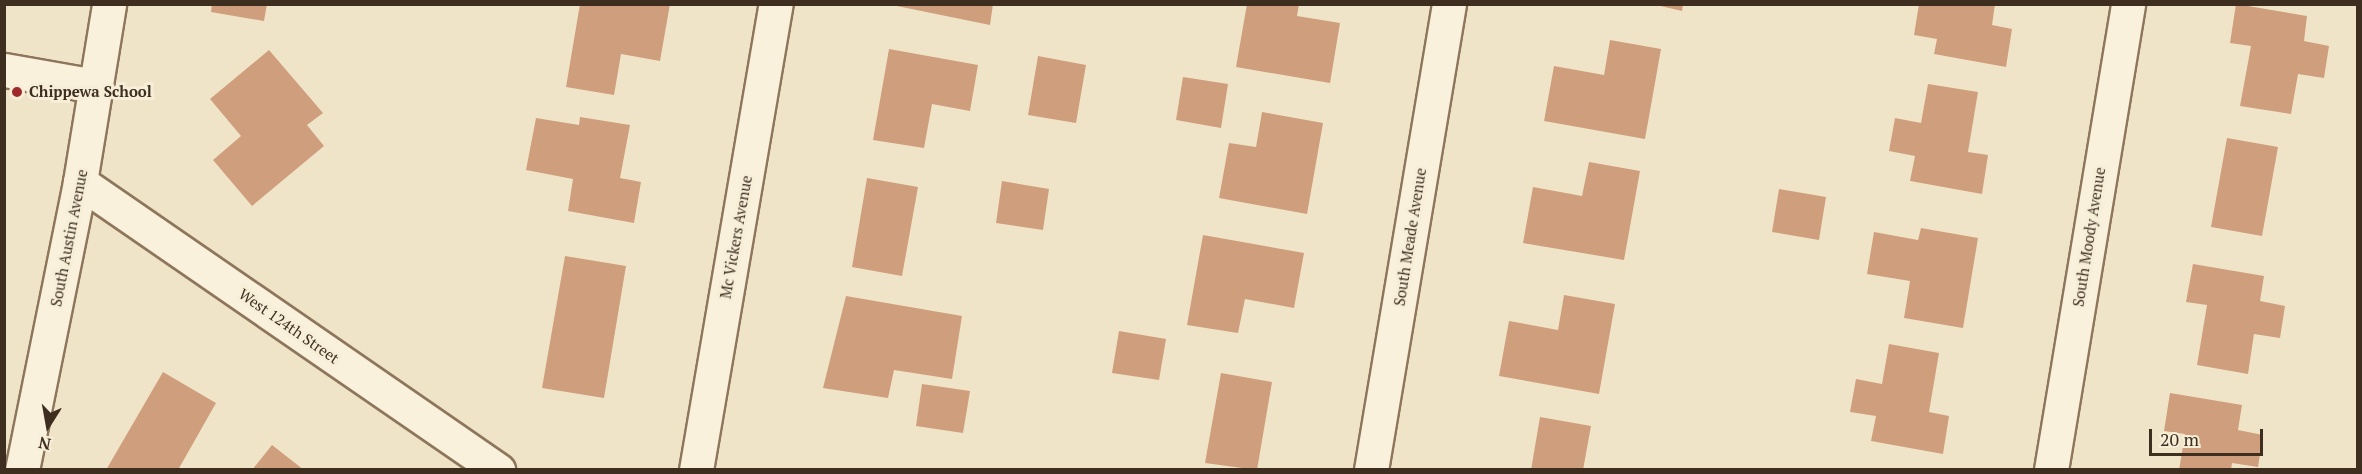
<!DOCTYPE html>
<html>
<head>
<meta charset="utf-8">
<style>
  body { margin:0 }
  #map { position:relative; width:2362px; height:474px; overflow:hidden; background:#f0e4c8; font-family:"PT Serif",serif }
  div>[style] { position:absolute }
  .building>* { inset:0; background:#cf9f7d }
  .roads { filter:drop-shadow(2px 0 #8d765c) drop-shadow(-2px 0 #8d765c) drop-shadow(0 2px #8d765c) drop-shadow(0 -2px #8d765c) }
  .minor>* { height:33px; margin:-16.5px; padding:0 16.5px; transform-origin:16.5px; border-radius:16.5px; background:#faf1dc }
  .dots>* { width:16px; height:16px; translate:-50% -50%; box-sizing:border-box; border:3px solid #f7eed8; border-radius:50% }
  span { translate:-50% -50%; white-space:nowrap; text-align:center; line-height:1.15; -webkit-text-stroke:6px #f7eed8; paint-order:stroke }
  .poi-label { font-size:15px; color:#3d2e20; font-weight:700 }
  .left { translate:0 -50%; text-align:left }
  .street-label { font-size:15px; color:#3d2e20 }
  .frame { position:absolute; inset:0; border:6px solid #3d2e20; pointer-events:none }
  .north { position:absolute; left:18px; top:396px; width:60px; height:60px; -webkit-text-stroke:4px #f7eed8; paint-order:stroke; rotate:191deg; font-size:16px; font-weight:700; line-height:24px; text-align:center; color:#3d2e20 }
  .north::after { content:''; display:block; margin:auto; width:21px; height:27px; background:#3d2e20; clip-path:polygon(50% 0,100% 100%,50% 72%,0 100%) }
  .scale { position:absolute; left:2149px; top:429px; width:114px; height:27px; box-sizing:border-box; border:3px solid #3d2e20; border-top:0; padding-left:8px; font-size:18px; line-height:21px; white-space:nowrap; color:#3d2e20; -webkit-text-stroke:4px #f7eed8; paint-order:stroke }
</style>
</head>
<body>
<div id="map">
  <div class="building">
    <i style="clip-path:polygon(212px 4px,267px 4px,264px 21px,211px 12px)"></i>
    <i style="clip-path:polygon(580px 4px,670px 4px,660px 61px,621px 54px,614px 95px,566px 87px)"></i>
    <i style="clip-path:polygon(887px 4px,993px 4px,990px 25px)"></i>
    <i style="clip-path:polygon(1247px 4px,1299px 4px,1297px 16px,1340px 23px,1330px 83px,1236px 67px)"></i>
    <i style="clip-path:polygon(1652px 4px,1683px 4px,1682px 11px)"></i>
    <i style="clip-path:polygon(1919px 4px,1995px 4px,1992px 25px,2012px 29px,2006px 67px,1934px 54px,1937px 39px,1914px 35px)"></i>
    <i style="clip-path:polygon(2236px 4px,2307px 16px,2304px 41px,2329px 46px,2324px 78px,2298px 74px,2291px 114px,2240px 106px,2251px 46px,2230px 43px)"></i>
    <i style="clip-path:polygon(1610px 40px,1661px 49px,1645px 139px,1544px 121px,1554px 66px,1604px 75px)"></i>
    <i style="clip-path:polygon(889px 49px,978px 65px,970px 111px,932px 104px,924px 148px,873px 140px)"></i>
    <i style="clip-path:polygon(269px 50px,323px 113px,307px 125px,324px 146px,252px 206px,213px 160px,241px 136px,210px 99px)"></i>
    <i style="clip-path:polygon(1038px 56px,1086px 65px,1076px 123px,1028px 115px)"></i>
    <i style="clip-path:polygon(1183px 77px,1228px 84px,1221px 128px,1176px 120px)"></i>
    <i style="clip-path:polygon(1928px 84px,1978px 92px,1968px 152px,1988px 155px,1982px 194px,1910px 181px,1915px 156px,1889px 151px,1895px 118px,1921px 123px)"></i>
    <i style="clip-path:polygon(1262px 112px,1323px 123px,1307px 214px,1219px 198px,1229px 143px,1256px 147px)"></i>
    <i style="clip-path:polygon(580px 117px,630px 125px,620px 178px,641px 182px,634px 223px,568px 211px,573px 179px,526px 170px,536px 118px,579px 125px)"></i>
    <i style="clip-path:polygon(2227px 138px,2278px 147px,2262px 236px,2211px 227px)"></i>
    <i style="clip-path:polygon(1589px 162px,1640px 171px,1624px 260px,1523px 243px,1533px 187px,1582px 196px)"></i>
    <i style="clip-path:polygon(867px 178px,918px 187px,902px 276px,852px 267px)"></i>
    <i style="clip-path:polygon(1002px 181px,1049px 189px,1043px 230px,996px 223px)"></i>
    <i style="clip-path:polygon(1779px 189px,1826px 197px,1819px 240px,1772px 232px)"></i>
    <i style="clip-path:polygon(1921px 228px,1978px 238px,1963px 328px,1904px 318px,1910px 281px,1867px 274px,1874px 232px,1918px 240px)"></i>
    <i style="clip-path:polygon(1203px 235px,1304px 253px,1294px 308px,1245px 299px,1238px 333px,1187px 325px)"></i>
    <i style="clip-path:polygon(565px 256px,626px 266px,604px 398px,542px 388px)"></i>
    <i style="clip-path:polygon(2193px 264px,2264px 276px,2260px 301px,2285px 306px,2280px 338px,2254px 334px,2248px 374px,2197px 365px,2207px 305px,2186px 302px)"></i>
    <i style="clip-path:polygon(1564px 295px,1615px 304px,1599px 394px,1499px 376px,1509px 321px,1558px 330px)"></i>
    <i style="clip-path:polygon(846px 296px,962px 316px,952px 379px,894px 370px,888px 398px,823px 388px)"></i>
    <i style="clip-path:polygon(1119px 331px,1166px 339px,1159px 380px,1112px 373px)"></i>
    <i style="clip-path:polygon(1889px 344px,1939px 353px,1929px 412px,1949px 416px,1943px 454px,1871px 441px,1876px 416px,1850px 412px,1856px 379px,1882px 384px)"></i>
    <i style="clip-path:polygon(163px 372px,216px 403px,178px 470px,106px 470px)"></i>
    <i style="clip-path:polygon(1221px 373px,1272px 382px,1257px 470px,1205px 463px)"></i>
    <i style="clip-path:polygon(922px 384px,970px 391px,963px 433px,916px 426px)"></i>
    <i style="clip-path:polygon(2170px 393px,2242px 405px,2238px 430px,2263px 435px,2258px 467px,2232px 463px,2231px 470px,2179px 470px,2185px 434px,2164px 431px)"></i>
    <i style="clip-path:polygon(1540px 417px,1591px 426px,1583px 470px,1531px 470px)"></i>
    <i style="clip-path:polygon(272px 445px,304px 470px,252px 470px)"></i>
  </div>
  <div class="roads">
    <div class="minor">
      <i style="left:4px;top:70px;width:92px;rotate:10deg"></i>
      <i style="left:80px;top:182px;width:508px;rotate:34.57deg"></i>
      <i style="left:22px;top:470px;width:294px;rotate:-78.6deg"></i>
      <i style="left:80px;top:182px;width:180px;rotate:-80.7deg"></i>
      <i style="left:696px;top:470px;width:473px;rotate:-80.3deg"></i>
      <i style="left:1371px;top:470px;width:472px;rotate:-80.5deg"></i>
      <i style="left:2051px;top:470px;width:472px;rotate:-80.6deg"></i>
    </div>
  </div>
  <div class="dots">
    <i style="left:17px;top:92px;background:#9e2a2b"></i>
  </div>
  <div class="poi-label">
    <span class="left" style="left:29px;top:92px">Chippewa School</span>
  </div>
  <div class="street-label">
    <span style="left:736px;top:237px;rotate:-80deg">Mc Vickers Avenue</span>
    <span style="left:1410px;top:237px;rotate:-81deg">South Meade Avenue</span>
    <span style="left:2089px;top:237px;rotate:-81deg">South Moody Avenue</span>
    <span style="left:69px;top:238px;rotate:-79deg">South Austin Avenue</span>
    <span style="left:289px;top:326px;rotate:35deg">West 124th Street</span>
  </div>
  <div class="frame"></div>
  <div class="north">N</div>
  <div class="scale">20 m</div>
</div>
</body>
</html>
